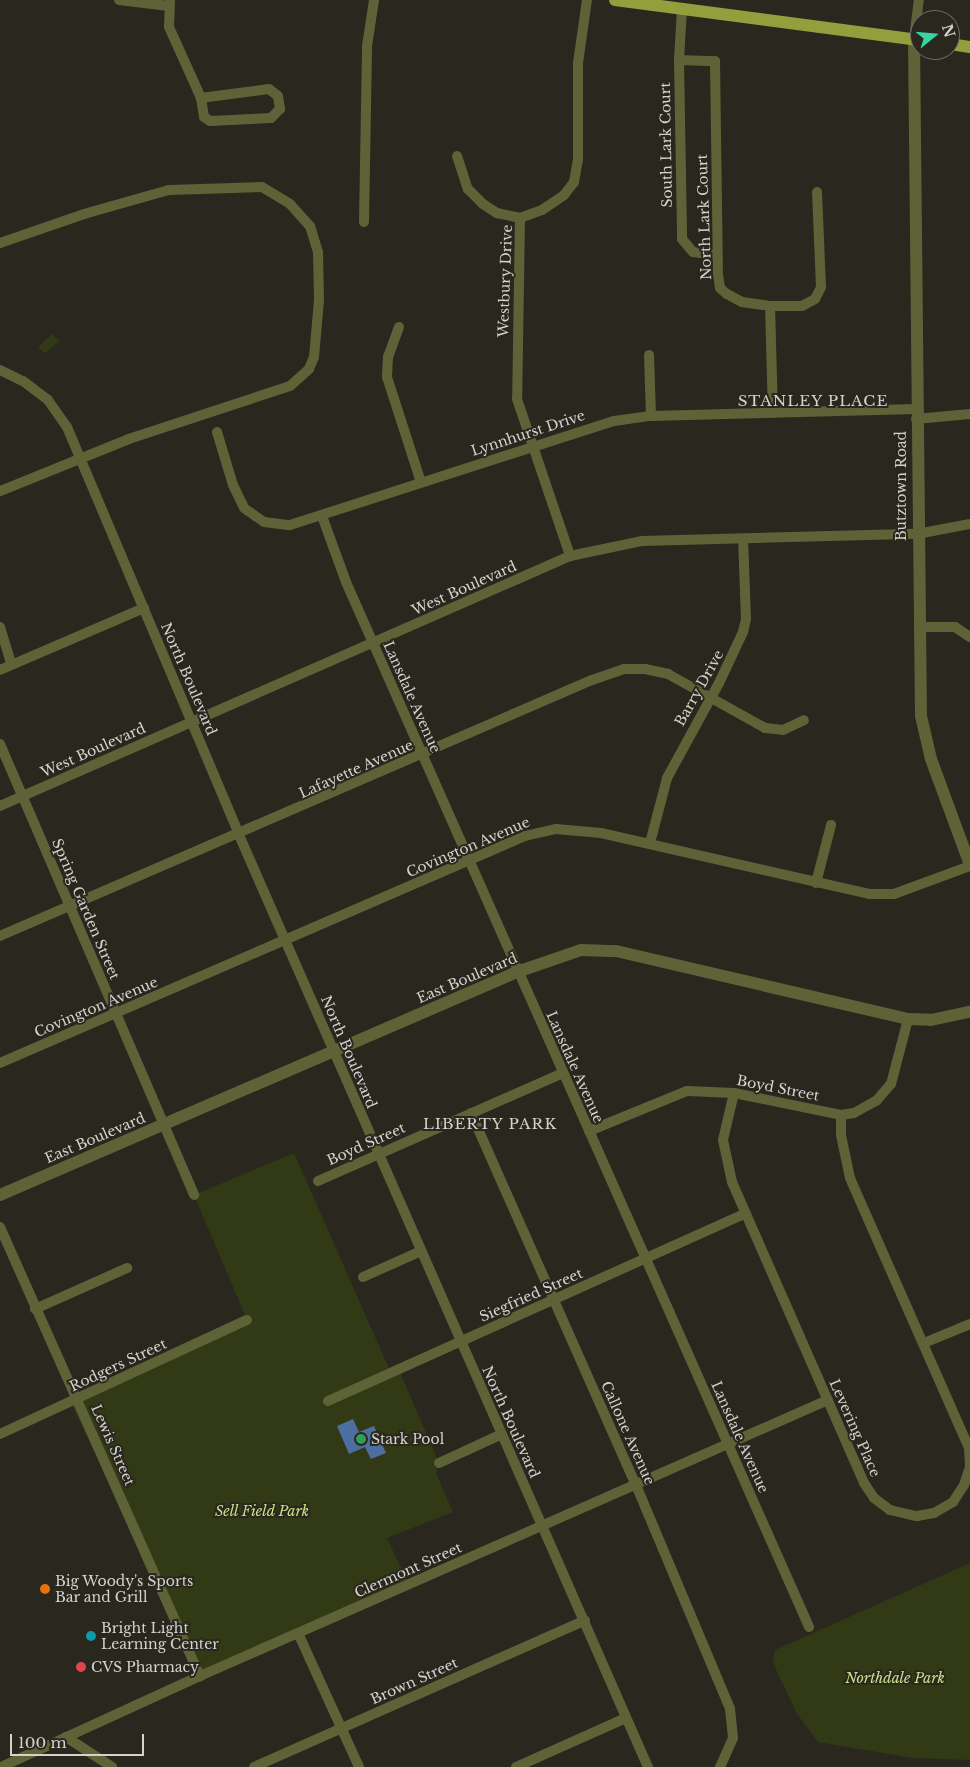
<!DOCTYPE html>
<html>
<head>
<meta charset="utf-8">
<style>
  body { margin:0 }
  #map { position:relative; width:970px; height:1767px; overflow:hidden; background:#29271e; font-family:"Libre Baskerville",serif }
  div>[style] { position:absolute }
  .green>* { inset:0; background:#323a15 }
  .water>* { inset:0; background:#4d6f9f }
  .minor>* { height:10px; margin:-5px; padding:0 5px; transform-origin:5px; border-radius:5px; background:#5d6337 }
  .tertiary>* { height:12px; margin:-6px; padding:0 6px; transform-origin:6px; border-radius:6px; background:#5d6337 }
  .primary>* { height:12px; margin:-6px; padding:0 6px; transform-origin:6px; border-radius:6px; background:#929f3d }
  .dots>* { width:14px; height:14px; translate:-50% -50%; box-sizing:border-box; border:2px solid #29271e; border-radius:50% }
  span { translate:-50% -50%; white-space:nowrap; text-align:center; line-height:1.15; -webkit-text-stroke:4px #29271e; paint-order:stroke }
  .street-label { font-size:14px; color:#d3d2cc }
  .poi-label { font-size:14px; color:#d3d2cc }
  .left { translate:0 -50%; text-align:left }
  .park-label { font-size:14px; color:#cae088; font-style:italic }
  .neighbourhood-label { font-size:15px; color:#d3d2cc; letter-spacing:1px }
  .north { position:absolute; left:910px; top:10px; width:50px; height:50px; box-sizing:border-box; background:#29271e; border:1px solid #6d6b64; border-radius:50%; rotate:73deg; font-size:14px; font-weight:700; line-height:20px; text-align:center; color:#d3d2cc }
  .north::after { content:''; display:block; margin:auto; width:18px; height:22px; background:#38d4a6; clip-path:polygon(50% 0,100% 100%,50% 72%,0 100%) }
  .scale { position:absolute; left:10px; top:1734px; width:134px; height:22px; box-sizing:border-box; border:2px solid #d3d2cc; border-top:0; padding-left:6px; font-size:15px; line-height:18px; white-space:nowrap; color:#d3d2cc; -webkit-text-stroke:4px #29271e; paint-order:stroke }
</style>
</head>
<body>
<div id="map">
  <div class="green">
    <i style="clip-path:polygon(52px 334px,60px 341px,45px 353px,38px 347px)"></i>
    <i style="clip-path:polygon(294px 1153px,391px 1373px,399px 1370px,439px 1463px,436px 1473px,453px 1512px,387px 1538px,409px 1585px,200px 1676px,71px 1403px,247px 1320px,194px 1195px)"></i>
    <i style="clip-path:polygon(970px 1563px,970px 1760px,913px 1758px,818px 1742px,797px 1714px,773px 1663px,775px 1650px)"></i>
  </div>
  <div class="water">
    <i style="clip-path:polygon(353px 1419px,359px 1432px,374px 1426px,386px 1453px,371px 1459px,365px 1447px,349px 1454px,337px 1426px)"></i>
  </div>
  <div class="minor">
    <i style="left:119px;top:0;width:50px;rotate:6.8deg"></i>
    <i style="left:170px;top:0;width:27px;rotate:92deg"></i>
    <i style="left:169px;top:27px;width:78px;rotate:65.7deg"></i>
    <i style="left:201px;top:98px;width:19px;rotate:81deg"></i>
    <i style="left:204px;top:117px;width:7px;rotate:34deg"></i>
    <i style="left:210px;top:121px;width:61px;rotate:-2.8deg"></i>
    <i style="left:271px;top:118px;width:13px;rotate:-45deg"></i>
    <i style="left:280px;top:109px;width:13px;rotate:-99deg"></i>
    <i style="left:278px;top:96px;width:11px;rotate:-142deg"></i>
    <i style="left:269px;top:89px;width:69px;rotate:172.5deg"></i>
    <i style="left:682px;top:9px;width:51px;rotate:93.4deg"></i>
    <i style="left:679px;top:60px;width:179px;rotate:89deg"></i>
    <i style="left:682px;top:239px;width:17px;rotate:50deg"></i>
    <i style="left:693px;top:252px;width:24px;rotate:7deg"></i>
    <i style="left:914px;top:39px;width:39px;rotate:-83deg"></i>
    <i style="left:679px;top:60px;width:36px;rotate:2deg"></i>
    <i style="left:715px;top:61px;width:213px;rotate:89.2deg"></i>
    <i style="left:718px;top:274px;width:14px;rotate:82deg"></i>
    <i style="left:720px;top:288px;width:9px;rotate:41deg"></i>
    <i style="left:727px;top:294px;width:17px;rotate:28deg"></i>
    <i style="left:742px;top:302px;width:28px;rotate:8deg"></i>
    <i style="left:770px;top:306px;width:32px"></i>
    <i style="left:802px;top:306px;width:15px;rotate:-28deg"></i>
    <i style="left:815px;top:299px;width:13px;rotate:-63deg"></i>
    <i style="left:821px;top:287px;width:95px;rotate:-92.4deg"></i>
    <i style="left:457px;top:156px;width:35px;rotate:72deg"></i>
    <i style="left:468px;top:189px;width:21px;rotate:45deg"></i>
    <i style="left:483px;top:204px;width:17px;rotate:33deg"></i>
    <i style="left:497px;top:213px;width:24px;rotate:12deg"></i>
    <i style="left:520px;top:218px;width:23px;rotate:-20deg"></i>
    <i style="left:542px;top:210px;width:27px;rotate:-34deg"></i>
    <i style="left:564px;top:195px;width:16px;rotate:-52deg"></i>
    <i style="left:574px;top:182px;width:23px;rotate:-80deg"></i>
    <i style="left:578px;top:159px;width:96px;rotate:-90deg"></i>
    <i style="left:578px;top:63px;width:64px;rotate:-81.9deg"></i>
    <i style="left:520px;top:218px;width:181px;rotate:90.9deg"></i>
    <i style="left:517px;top:399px;width:166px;rotate:71.3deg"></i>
    <i style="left:364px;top:222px;width:176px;rotate:-89deg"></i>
    <i style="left:367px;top:46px;width:47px;rotate:-81.3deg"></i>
    <i style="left:0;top:243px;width:89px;rotate:-19deg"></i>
    <i style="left:84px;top:214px;width:88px;rotate:-15.8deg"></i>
    <i style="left:169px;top:190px;width:93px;rotate:-1.8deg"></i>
    <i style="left:262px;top:187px;width:33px;rotate:31deg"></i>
    <i style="left:290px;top:204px;width:30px;rotate:48deg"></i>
    <i style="left:310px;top:226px;width:27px;rotate:73deg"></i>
    <i style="left:318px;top:252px;width:48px;rotate:88.8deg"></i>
    <i style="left:319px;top:300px;width:57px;rotate:95deg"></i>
    <i style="left:314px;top:357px;width:13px;rotate:113deg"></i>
    <i style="left:309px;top:369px;width:25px;rotate:138deg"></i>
    <i style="left:290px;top:386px;width:169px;rotate:161.8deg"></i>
    <i style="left:129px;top:439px;width:139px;rotate:158deg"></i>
    <i style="left:770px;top:306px;width:107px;rotate:88.4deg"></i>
    <i style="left:399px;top:327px;width:32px;rotate:110deg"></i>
    <i style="left:388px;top:357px;width:20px;rotate:93deg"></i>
    <i style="left:387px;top:377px;width:110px;rotate:72.1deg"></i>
    <i style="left:649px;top:355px;width:61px;rotate:88.1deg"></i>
    <i style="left:0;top:370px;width:25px;rotate:26deg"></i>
    <i style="left:23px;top:381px;width:31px;rotate:37deg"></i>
    <i style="left:48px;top:400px;width:33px;rotate:55deg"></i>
    <i style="left:67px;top:427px;width:443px;rotate:67.1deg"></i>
    <i style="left:239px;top:835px;width:1018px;rotate:66.31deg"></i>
    <i style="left:916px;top:419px;width:54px;rotate:-5.3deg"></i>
    <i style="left:217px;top:432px;width:55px;rotate:73.2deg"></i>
    <i style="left:233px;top:485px;width:25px;rotate:64deg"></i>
    <i style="left:244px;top:508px;width:24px;rotate:35deg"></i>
    <i style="left:264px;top:522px;width:26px;rotate:7deg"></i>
    <i style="left:290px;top:525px;width:340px;rotate:-17.8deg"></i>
    <i style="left:614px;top:421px;width:37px;rotate:-8deg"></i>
    <i style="left:651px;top:416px;width:265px;rotate:-1.5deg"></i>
    <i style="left:322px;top:516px;width:70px;rotate:70deg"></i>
    <i style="left:346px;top:582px;width:1143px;rotate:66.1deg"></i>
    <i style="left:0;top:627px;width:39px;rotate:73deg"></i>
    <i style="left:919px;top:627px;width:36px"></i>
    <i style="left:955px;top:627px;width:18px;rotate:34deg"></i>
    <i style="left:0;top:670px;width:157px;rotate:-23.3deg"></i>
    <i style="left:0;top:744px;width:491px;rotate:66.7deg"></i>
    <i style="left:0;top:806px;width:622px;rotate:-23.68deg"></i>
    <i style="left:570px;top:556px;width:74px;rotate:-11.8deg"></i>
    <i style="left:642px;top:541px;width:275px;rotate:-1.5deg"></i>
    <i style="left:917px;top:534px;width:54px;rotate:-10.7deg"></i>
    <i style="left:650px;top:843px;width:67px;rotate:-75.3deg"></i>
    <i style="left:667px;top:778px;width:108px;rotate:-61.3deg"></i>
    <i style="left:719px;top:683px;width:56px;rotate:-64.8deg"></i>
    <i style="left:743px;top:632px;width:13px;rotate:-77deg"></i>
    <i style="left:746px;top:619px;width:80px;rotate:-92.1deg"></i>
    <i style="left:816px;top:883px;width:60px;rotate:-75.5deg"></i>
    <i style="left:0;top:936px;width:645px;rotate:-23.39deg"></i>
    <i style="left:592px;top:680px;width:34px;rotate:-19deg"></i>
    <i style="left:624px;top:669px;width:21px"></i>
    <i style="left:645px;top:669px;width:24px;rotate:12deg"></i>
    <i style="left:668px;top:674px;width:111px;rotate:29.1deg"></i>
    <i style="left:765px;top:728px;width:18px;rotate:6deg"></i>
    <i style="left:783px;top:730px;width:23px;rotate:-25deg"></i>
    <i style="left:0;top:1063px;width:572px;rotate:-23.38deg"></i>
    <i style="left:525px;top:836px;width:32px;rotate:-13deg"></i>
    <i style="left:556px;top:829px;width:45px;rotate:5.1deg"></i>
    <i style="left:601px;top:833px;width:276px;rotate:12.8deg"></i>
    <i style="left:870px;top:894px;width:24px"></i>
    <i style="left:894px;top:894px;width:81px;rotate:-20.2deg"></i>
    <i style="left:734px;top:1093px;width:48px;rotate:103.2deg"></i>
    <i style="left:723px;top:1140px;width:43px;rotate:77.9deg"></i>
    <i style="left:732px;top:1182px;width:329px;rotate:66.3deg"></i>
    <i style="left:864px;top:1483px;width:18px;rotate:56deg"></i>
    <i style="left:874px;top:1498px;width:20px;rotate:37deg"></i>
    <i style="left:890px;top:1510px;width:28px;rotate:13deg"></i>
    <i style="left:917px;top:1516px;width:17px;rotate:-10deg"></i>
    <i style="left:934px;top:1513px;width:22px;rotate:-30deg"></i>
    <i style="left:953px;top:1502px;width:20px;rotate:-57deg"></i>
    <i style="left:964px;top:1485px;width:19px;rotate:-72deg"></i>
    <i style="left:970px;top:1467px;width:19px;rotate:-93deg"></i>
    <i style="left:969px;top:1448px;width:295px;rotate:-113.8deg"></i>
    <i style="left:850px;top:1178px;width:44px;rotate:-101.8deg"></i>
    <i style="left:841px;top:1135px;width:20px;rotate:-90deg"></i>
    <i style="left:471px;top:1113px;width:407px;rotate:66.1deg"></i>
    <i style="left:636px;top:1485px;width:243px;rotate:67.2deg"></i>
    <i style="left:730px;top:1709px;width:29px;rotate:84deg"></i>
    <i style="left:733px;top:1738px;width:32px;rotate:114deg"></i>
    <i style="left:589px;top:1131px;width:106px;rotate:-22.2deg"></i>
    <i style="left:687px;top:1091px;width:47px;rotate:2.4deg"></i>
    <i style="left:734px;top:1093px;width:109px;rotate:11.6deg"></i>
    <i style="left:841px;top:1115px;width:13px;rotate:-9deg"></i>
    <i style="left:854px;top:1113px;width:26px;rotate:-29deg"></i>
    <i style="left:877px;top:1100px;width:21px;rotate:-49deg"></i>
    <i style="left:891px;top:1084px;width:67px;rotate:-75.3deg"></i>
    <i style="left:318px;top:1181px;width:268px;rotate:-23.8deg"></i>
    <i style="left:0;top:1227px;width:492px;rotate:66deg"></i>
    <i style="left:363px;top:1277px;width:64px;rotate:-24.1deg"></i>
    <i style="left:35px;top:1309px;width:101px;rotate:-24deg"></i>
    <i style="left:924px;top:1343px;width:50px;rotate:-22.4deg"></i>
    <i style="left:328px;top:1401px;width:458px;rotate:-24.2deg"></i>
    <i style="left:0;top:1434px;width:272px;rotate:-24.8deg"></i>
    <i style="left:439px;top:1463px;width:69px;rotate:-24.7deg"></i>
    <i style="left:298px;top:1633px;width:147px;rotate:65.5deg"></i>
    <i style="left:66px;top:1737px;width:55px;rotate:33.1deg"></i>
    <i style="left:1px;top:1767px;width:219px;rotate:-24.6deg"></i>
    <i style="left:200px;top:1676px;width:686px;rotate:-23.73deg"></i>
    <i style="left:254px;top:1767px;width:362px;rotate:-23.9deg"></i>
    <i style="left:516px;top:1767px;width:120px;rotate:-24deg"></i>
  </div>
  <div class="tertiary">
    <i style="left:914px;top:39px;width:677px;rotate:89.41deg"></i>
    <i style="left:921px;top:716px;width:44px;rotate:76.9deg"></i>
    <i style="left:931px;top:759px;width:113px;rotate:69.8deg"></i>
    <i style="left:0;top:1195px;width:563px;rotate:-23.33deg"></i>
    <i style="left:517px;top:972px;width:68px;rotate:-19deg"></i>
    <i style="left:581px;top:950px;width:35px;rotate:2deg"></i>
    <i style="left:616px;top:951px;width:300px;rotate:13.1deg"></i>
    <i style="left:908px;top:1019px;width:23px;rotate:2deg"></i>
    <i style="left:931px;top:1020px;width:40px;rotate:-12deg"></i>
  </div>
  <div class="primary">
    <i style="left:615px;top:0;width:308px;rotate:7.5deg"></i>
    <i style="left:950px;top:44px;width:20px;rotate:9deg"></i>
  </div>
  <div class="dots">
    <i style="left:361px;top:1439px;background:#2e9e5b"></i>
    <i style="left:45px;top:1589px;background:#e8710a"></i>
    <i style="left:91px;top:1636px;background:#0f9aa8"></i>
    <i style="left:81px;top:1667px;background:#e0444e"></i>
  </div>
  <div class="street-label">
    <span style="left:666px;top:145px;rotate:-91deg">South Lark Court</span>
    <span style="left:704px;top:217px;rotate:-92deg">North Lark Court</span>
    <span style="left:505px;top:281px;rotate:-88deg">Westbury Drive</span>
    <span style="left:528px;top:433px;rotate:-18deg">Lynnhurst Drive</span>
    <span style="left:901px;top:486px;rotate:-90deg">Butztown Road</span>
    <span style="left:464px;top:588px;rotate:-24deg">West Boulevard</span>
    <span style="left:189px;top:679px;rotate:67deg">North Boulevard</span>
    <span style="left:699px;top:688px;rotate:-61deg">Barry Drive</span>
    <span style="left:412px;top:697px;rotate:66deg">Lansdale Avenue</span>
    <span style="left:93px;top:750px;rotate:-24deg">West Boulevard</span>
    <span style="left:356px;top:769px;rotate:-24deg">Lafayette Avenue</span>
    <span style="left:468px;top:847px;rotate:-23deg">Covington Avenue</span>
    <span style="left:86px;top:909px;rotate:67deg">Spring Garden Street</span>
    <span style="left:467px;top:978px;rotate:-23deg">East Boulevard</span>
    <span style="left:96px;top:1007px;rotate:-23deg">Covington Avenue</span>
    <span style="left:349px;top:1052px;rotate:67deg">North Boulevard</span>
    <span style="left:575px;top:1067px;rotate:66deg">Lansdale Avenue</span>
    <span style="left:778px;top:1088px;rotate:11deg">Boyd Street</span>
    <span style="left:95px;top:1138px;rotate:-23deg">East Boulevard</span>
    <span style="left:366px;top:1144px;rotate:-24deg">Boyd Street</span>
    <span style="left:531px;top:1295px;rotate:-24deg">Siegfried Street</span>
    <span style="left:118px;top:1365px;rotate:-25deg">Rodgers Street</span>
    <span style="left:511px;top:1422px;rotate:66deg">North Boulevard</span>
    <span style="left:855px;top:1428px;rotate:66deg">Levering Place</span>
    <span style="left:628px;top:1433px;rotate:66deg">Callone Avenue</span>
    <span style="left:740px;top:1437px;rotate:66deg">Lansdale Avenue</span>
    <span style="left:113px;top:1445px;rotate:66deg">Lewis Street</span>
    <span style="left:408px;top:1570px;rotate:-24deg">Clermont Street</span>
    <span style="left:414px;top:1681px;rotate:-24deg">Brown Street</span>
  </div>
  <div class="poi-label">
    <span class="left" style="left:371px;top:1439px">Stark Pool</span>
    <span class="left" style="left:55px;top:1589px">Big Woody's Sports<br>Bar and Grill</span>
    <span class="left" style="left:101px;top:1636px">Bright Light<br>Learning Center</span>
    <span class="left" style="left:91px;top:1667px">CVS Pharmacy</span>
  </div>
  <div class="park-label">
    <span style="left:262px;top:1511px">Sell Field Park</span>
    <span style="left:895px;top:1678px">Northdale Park</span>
  </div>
  <div class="neighbourhood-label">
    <span style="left:813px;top:401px">STANLEY PLACE</span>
    <span style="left:490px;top:1124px">LIBERTY PARK</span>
  </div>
  <div class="north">N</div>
  <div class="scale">100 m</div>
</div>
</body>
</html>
